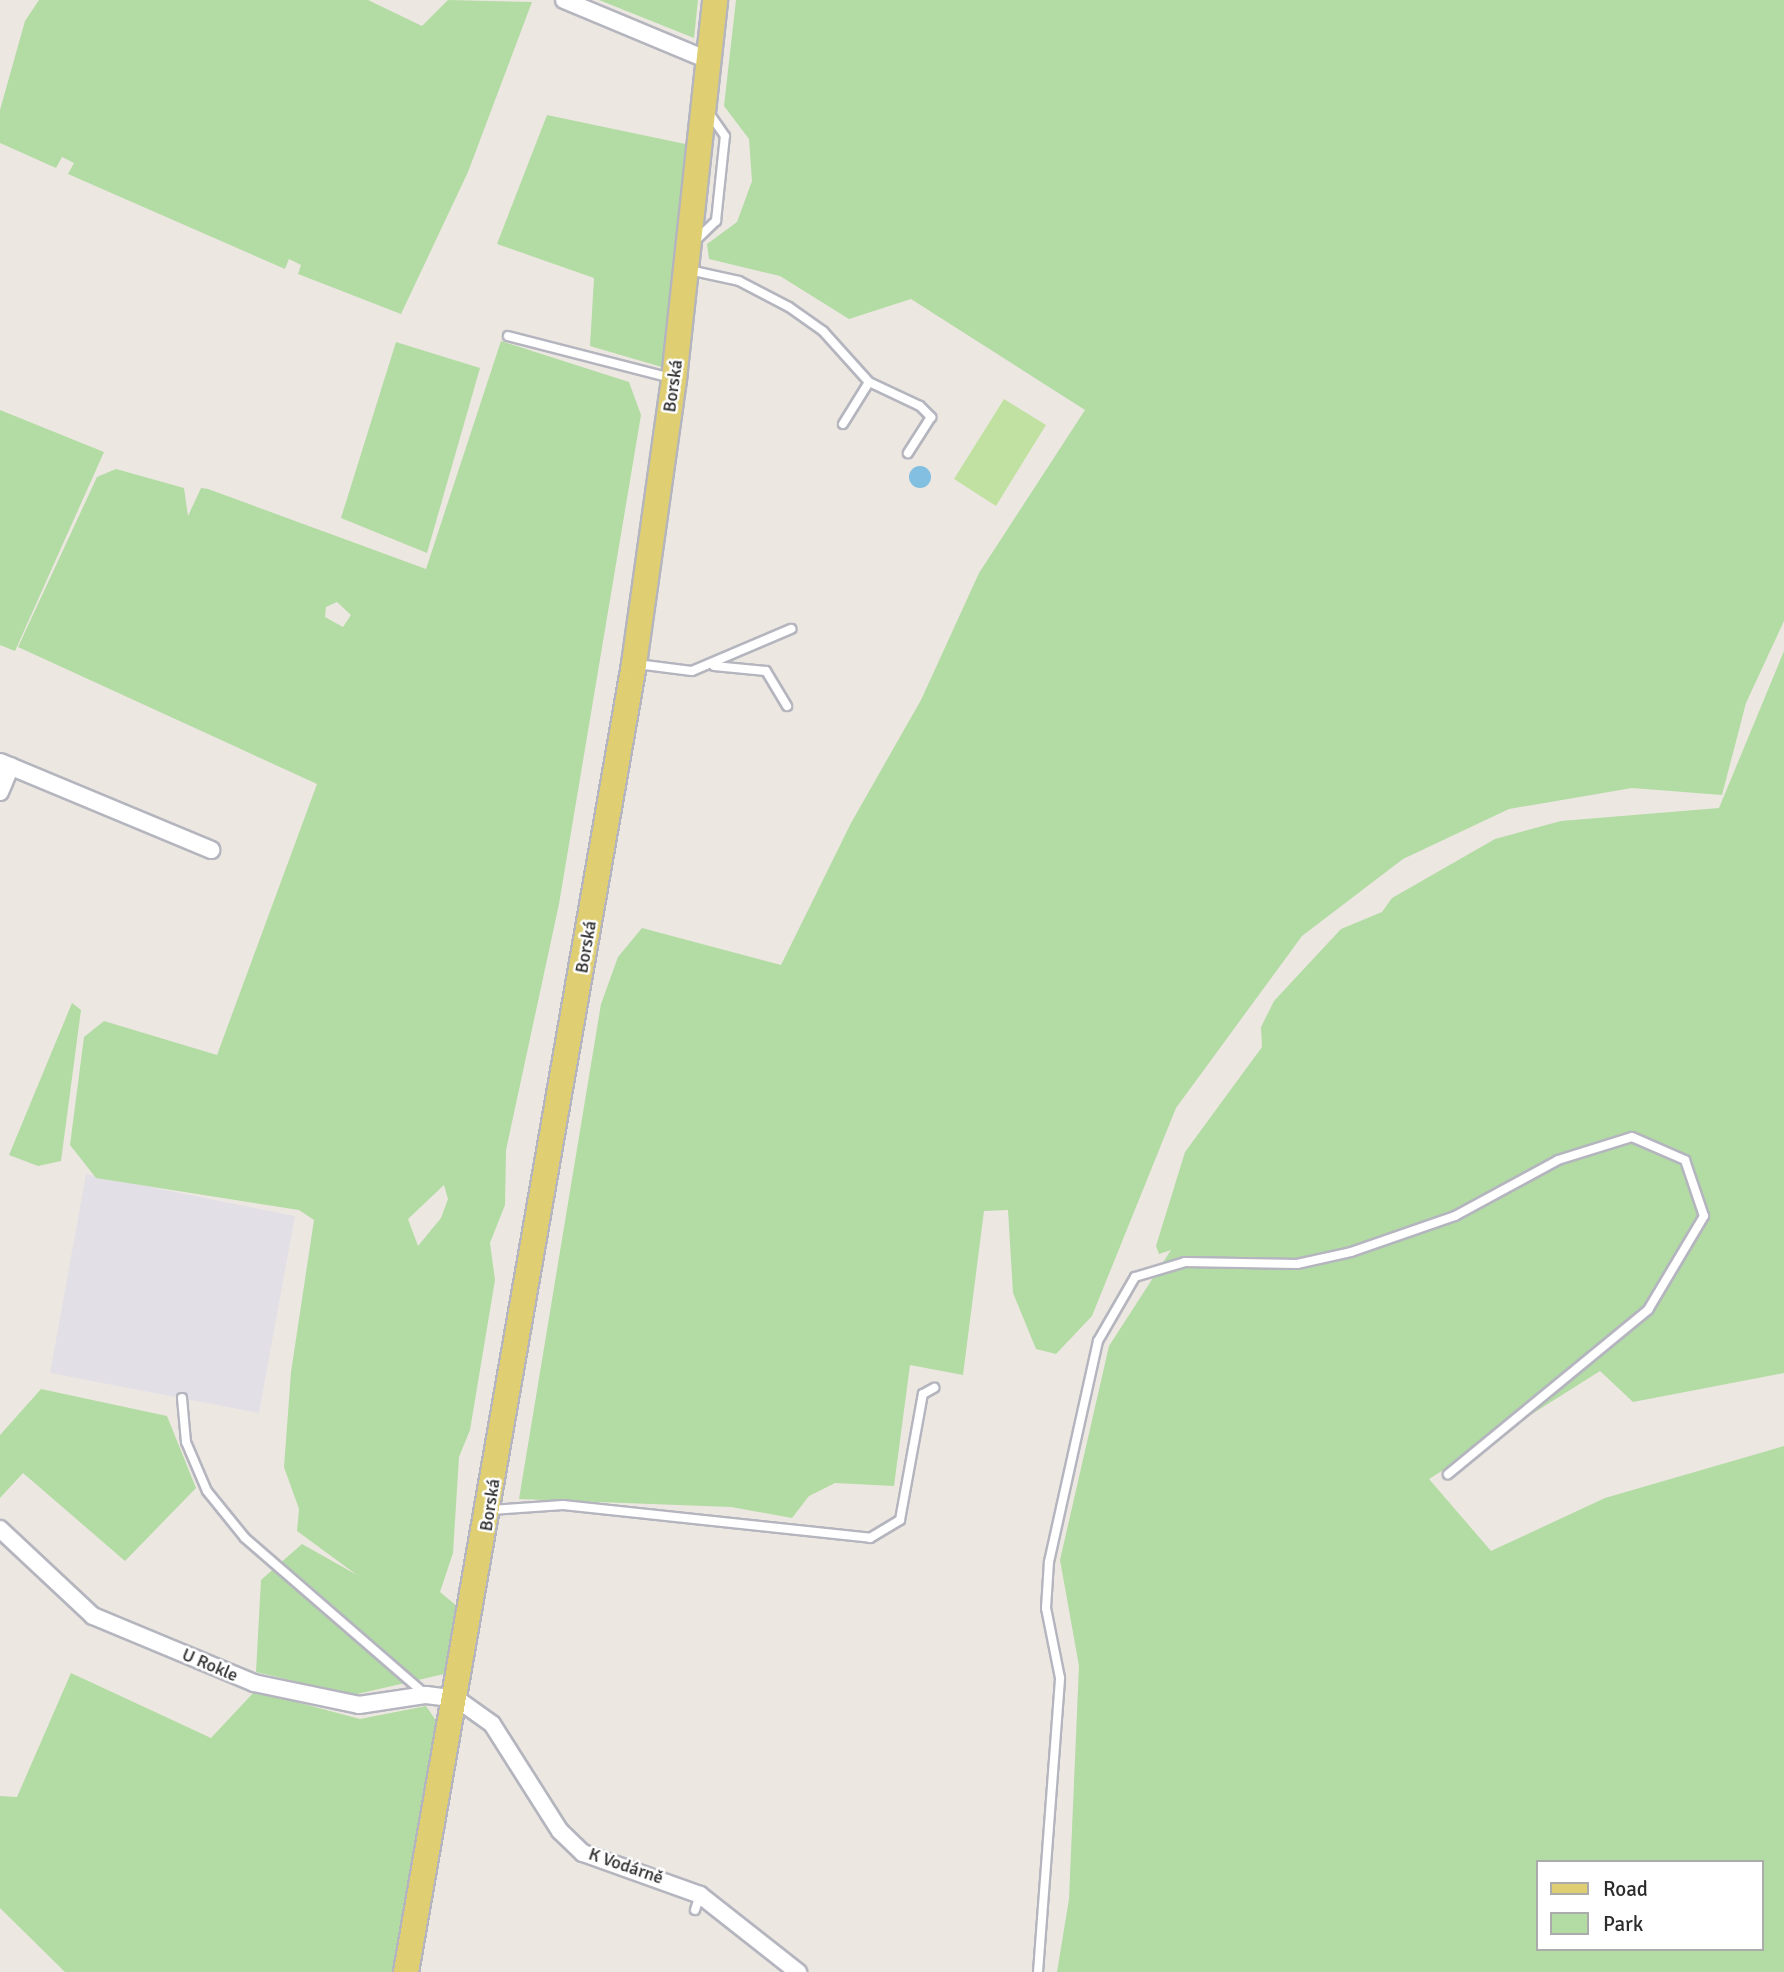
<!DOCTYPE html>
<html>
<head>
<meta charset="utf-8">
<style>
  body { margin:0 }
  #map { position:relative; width:1784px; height:1972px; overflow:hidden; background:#ece8e1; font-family:Signika,sans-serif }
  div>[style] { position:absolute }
  .industrial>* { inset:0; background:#e2e0e6 }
  .green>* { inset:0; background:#b3dba4 }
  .pitch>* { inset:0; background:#c1e1a2 }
  .water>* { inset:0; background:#82bfe0 }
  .round { border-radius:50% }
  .roads { filter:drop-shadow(2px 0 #b4b5be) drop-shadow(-2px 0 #b4b5be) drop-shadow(0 2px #b4b5be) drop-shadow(0 -2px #b4b5be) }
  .service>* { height:8px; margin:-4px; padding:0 4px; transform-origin:4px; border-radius:4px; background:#fff }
  .minor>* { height:16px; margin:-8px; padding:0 8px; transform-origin:8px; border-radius:8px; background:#fff }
  .primary>* { height:24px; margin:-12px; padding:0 12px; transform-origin:12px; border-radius:12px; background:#e0cf72 }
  span { translate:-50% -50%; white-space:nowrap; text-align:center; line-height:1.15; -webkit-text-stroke:5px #fff; paint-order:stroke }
  .street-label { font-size:18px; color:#2c2c2c }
  .legend { position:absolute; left:1536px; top:1860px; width:228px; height:91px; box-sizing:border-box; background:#fff; border:2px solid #ababab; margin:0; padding:9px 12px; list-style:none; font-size:21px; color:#2c2c2c }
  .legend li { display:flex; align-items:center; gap:14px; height:35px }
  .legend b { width:35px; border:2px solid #ababab }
</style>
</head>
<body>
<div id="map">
  <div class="industrial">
    <i style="clip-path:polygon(86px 1174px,295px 1216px,259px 1413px,50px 1373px)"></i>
  </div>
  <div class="green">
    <i style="clip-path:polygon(39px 0,368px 0,422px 26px,448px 0,532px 2px,468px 172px,401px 314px,298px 274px,301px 265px,289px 259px,285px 269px,68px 174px,74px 163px,62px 157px,56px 168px,0 143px,0 110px,25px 21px)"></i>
    <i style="clip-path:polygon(599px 0,698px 0,694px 38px)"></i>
    <i style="clip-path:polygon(736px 0,1784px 0,1784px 621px,1746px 703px,1722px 795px,1632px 788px,1509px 809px,1403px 859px,1302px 936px,1176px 1108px,1092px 1316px,1056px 1354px,1036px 1349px,1013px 1293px,1008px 1210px,984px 1211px,963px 1375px,910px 1365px,894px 1486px,835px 1483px,809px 1496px,792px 1518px,731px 1507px,519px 1499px,601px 1004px,618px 957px,642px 928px,781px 965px,851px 823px,921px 700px,979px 573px,1085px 410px,911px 299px,849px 319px,780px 276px,709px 259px,707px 244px,737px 222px,752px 181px,749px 139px,724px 106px)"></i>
    <i style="clip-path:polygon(547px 115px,690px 145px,665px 368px,590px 346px,594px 278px,497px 244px)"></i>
    <i style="clip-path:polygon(evenodd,501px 341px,629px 382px,641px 415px,559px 904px,506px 1150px,505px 1205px,490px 1243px,495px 1280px,470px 1430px,459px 1457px,453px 1553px,440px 1592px,458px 1607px,444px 1674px,353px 1695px,256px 1672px,261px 1580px,302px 1544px,357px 1575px,297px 1531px,299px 1509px,284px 1467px,291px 1372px,314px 1220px,299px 1210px,96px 1178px,70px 1145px,84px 1037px,104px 1021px,217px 1055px,317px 784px,18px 647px,97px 477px,116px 469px,184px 488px,188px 516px,201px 488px,208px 489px,426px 569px,501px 341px,337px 602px,351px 615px,343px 627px,325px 617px,326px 607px,337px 602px,501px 341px,444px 1185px,448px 1199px,441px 1218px,418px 1246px,408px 1219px,444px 1185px)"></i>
    <i style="clip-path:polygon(396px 342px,480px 368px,427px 553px,341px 518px)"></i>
    <i style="clip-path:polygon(0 410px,104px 452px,15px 651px,0 645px)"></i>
    <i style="clip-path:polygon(evenodd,1784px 651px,1784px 1373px,1633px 1402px,1600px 1371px,1429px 1479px,1491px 1551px,1605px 1498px,1784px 1446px,1784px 1972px,1057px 1972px,1069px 1899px,1079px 1666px,1060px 1560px,1109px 1346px,1171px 1250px,1159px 1254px,1156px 1246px,1185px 1152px,1262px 1047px,1261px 1027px,1274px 1001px,1341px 929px,1382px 912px,1392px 898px,1495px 839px,1561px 821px,1719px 808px,1784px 651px,1537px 1862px,1761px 1862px,1761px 1949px,1537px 1949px,1537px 1862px)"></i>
    <i style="clip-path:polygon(72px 1003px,81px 1010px,61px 1161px,38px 1166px,9px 1155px)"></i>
    <i style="clip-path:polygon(41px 1389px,167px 1416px,196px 1488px,125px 1561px,23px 1473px,0 1498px,0 1435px)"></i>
    <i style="clip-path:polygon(71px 1673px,211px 1738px,255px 1691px,360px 1719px,426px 1706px,437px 1722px,392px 1972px,65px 1972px,0 1908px,0 1796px,17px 1797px)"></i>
  </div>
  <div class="pitch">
    <i style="clip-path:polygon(1004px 399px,1046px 425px,996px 506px,954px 479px)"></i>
  </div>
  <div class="water">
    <i class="round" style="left:909px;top:466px;width:22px;height:22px"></i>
  </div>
  <div class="roads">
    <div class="service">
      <i style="left:696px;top:240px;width:28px;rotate:-44deg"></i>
      <i style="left:716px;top:221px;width:85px;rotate:-84deg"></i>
      <i style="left:725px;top:136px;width:28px;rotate:-125deg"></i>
      <i style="left:689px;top:270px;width:51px;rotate:12.4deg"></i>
      <i style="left:739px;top:281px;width:56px;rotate:27.5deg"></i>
      <i style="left:789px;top:307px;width:42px;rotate:35.2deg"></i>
      <i style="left:823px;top:331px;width:69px;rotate:48deg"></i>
      <i style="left:869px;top:382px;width:56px;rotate:25.2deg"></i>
      <i style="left:920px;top:406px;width:16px;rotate:45deg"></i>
      <i style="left:931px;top:417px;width:43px;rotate:122.6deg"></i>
      <i style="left:508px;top:336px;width:168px;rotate:14.4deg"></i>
      <i style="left:843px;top:424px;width:49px;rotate:-58.2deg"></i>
      <i style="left:637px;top:664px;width:55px;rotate:7.3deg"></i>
      <i style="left:692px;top:671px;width:108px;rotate:-23deg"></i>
      <i style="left:714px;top:666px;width:52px;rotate:5.5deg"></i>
      <i style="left:766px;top:671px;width:41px;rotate:59deg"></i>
      <i style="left:182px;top:1398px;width:44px;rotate:84.8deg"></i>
      <i style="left:186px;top:1442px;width:53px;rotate:66.8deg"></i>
      <i style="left:207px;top:1491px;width:60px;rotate:51deg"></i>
      <i style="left:245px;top:1538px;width:238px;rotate:40.9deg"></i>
      <i style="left:491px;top:1510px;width:72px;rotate:-4deg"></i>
      <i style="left:563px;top:1505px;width:309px;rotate:6.1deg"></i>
      <i style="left:870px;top:1538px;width:35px;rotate:-31deg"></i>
      <i style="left:900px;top:1520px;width:128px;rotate:-79.7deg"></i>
      <i style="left:923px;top:1394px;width:13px;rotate:-29deg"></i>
      <i style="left:695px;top:1910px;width:16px;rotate:-72deg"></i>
      <i style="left:1038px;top:1972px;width:295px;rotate:-85.7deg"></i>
      <i style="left:1060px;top:1678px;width:71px;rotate:-101.3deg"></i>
      <i style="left:1046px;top:1608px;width:46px;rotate:-86.3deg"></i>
      <i style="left:1049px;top:1562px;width:226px;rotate:-77.5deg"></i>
      <i style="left:1098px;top:1341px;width:74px;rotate:-60deg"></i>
      <i style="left:1135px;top:1277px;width:52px;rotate:-16.7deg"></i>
      <i style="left:1185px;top:1262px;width:112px;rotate:1deg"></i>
      <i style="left:1297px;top:1264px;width:55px;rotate:-12.5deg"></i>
      <i style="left:1351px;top:1252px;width:110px;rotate:-19.1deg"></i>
      <i style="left:1455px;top:1216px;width:117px;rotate:-28.5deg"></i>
      <i style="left:1558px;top:1160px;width:77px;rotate:-17.3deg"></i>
      <i style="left:1632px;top:1137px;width:58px;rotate:23.5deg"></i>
      <i style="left:1685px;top:1160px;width:59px;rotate:71.3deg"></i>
      <i style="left:1704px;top:1216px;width:109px;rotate:120.8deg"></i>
      <i style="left:1648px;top:1310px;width:259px;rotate:140.6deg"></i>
    </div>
    <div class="minor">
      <i style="left:564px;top:0;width:156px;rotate:22.6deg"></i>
      <i style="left:0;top:762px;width:229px;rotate:22.6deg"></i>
      <i style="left:0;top:792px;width:28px;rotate:-67deg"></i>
      <i style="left:0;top:1529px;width:127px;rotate:43.1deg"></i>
      <i style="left:93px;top:1616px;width:174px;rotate:22.6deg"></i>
      <i style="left:254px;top:1683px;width:107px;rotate:11.8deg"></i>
      <i style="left:359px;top:1705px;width:68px;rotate:-8.5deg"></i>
      <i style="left:426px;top:1695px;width:31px;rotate:7deg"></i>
      <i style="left:457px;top:1699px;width:43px;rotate:35.5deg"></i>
      <i style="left:492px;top:1724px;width:127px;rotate:57.6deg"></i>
      <i style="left:560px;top:1831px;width:32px;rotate:44deg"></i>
      <i style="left:583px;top:1853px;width:124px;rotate:19.7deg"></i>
      <i style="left:700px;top:1895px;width:125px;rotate:38.2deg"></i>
    </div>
    <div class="primary">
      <i style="left:406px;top:1972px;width:1328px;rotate:-80.11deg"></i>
      <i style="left:634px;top:664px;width:288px;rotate:-82deg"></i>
      <i style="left:674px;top:379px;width:381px;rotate:-83.8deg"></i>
    </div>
  </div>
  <div class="street-label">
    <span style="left:673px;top:386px;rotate:-82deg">Borská</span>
    <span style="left:586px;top:947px;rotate:-80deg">Borská</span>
    <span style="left:490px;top:1505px;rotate:-81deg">Borská</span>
    <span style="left:210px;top:1665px;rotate:23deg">U Rokle</span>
    <span style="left:626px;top:1866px;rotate:19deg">K Vodárně</span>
  </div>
  <ul class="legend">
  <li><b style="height:9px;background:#e0cf72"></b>Road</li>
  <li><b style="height:19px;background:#b3dba4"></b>Park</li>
  </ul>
</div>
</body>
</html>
